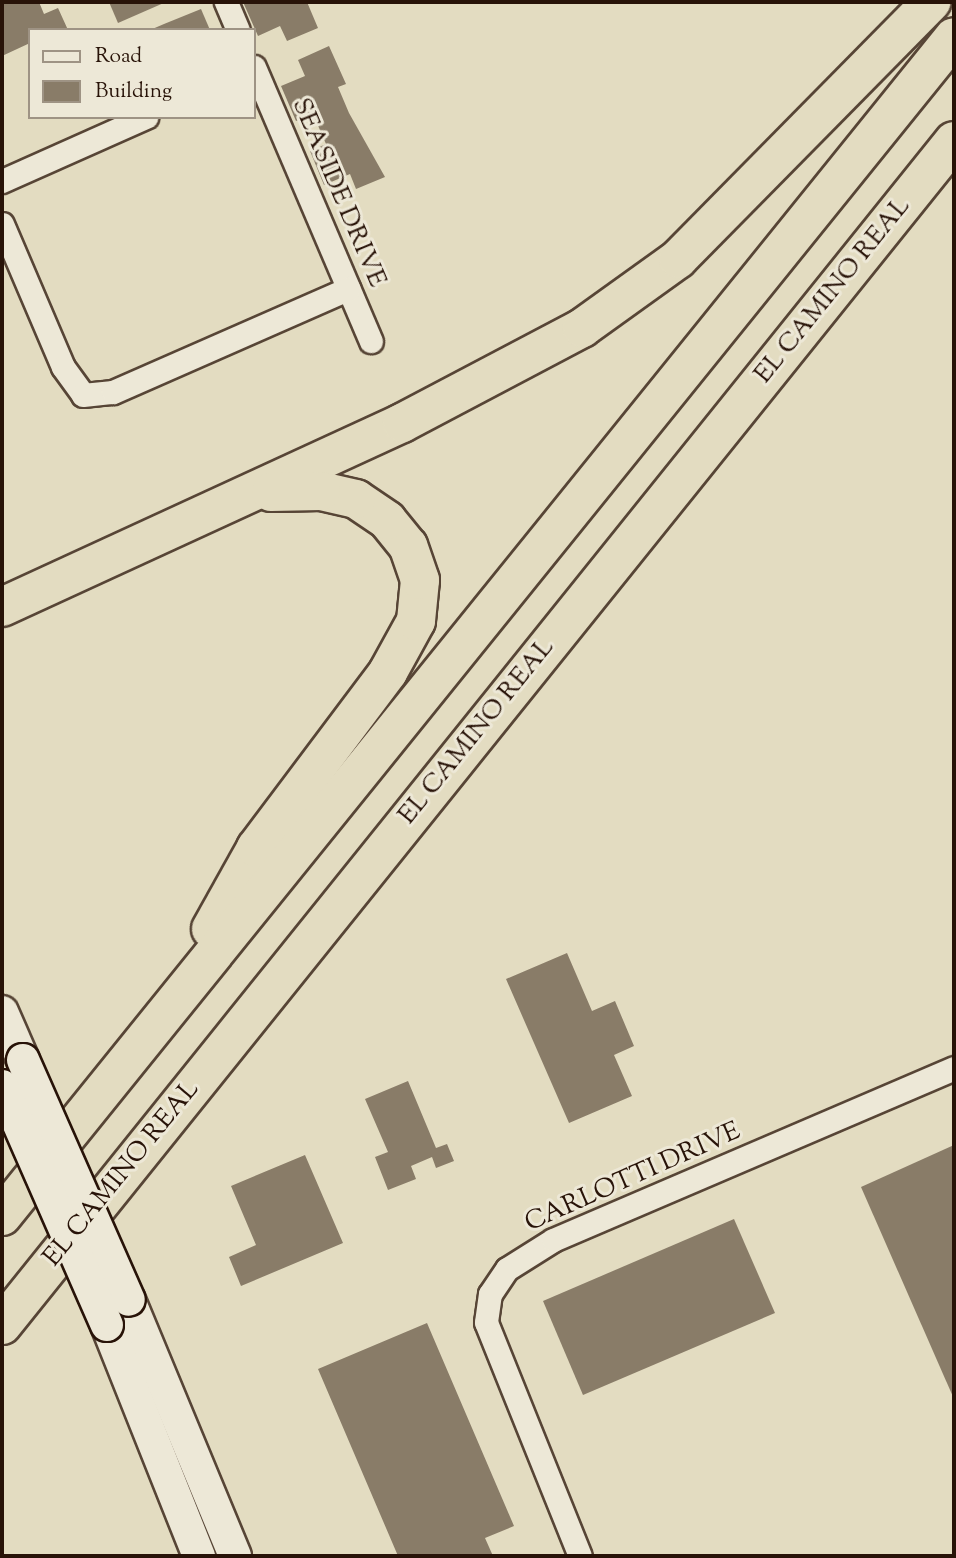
<!DOCTYPE html>
<html>
<head>
<meta charset="utf-8">
<style>
  body { margin:0 }
  #map { position:relative; width:956px; height:1558px; overflow:hidden; background:#e3dcc1; font-family:"Sorts Mill Goudy",serif }
  div>[style] { position:absolute }
  .building>* { inset:0; background:#897c68 }
  .roads { filter:drop-shadow(2px 0 #574536) drop-shadow(-2px 0 #574536) drop-shadow(0 2px #574536) drop-shadow(0 -2px #574536) }
  .street>* { height:23px; margin:-11.5px; padding:0 11.5px; transform-origin:11.5px; border-radius:11.5px; background:#ede8d7 }
  .secondary>* { height:32px; margin:-16px; padding:0 16px; transform-origin:16px; border-radius:16px; background:#ede8d7 }
  .highway>* { height:38px; margin:-19px; padding:0 19px; transform-origin:19px; border-radius:19px; background:#e3dcc1 }
  .bridges { filter:drop-shadow(2px 0 #281308) drop-shadow(-2px 0 #281308) drop-shadow(0 2px #281308) drop-shadow(0 -2px #281308) }
  .secondary-bridge>* { height:32px; margin:-16px; padding:0 16px; transform-origin:16px; border-radius:16px; background:#ede8d7 }
  span { translate:-50% -50%; white-space:nowrap; text-align:center; line-height:1.15; -webkit-text-stroke:6px #ede8d7; paint-order:stroke }
  .street-label { font-size:26px; color:#281308 }
  .frame { position:absolute; inset:0; border:4px solid #281308; pointer-events:none }
  .legend { position:absolute; left:28px; top:28px; width:228px; height:91px; box-sizing:border-box; background:#ede8d7; border:2px solid #9e9384; margin:0; padding:9px 12px; list-style:none; font-size:21px; color:#281308 }
  .legend li { display:flex; align-items:center; gap:14px; height:35px }
  .legend b { width:35px; border:2px solid #9e9384 }
</style>
</head>
<body>
<div id="map">
  <div class="building">
    <i style="clip-path:polygon(2px 2px,39px 2px,44px 14px,58px 8px,68px 30px,30px 30px,30px 43px,2px 56px)"></i>
    <i style="clip-path:polygon(109px 2px,166px 2px,118px 23px)"></i>
    <i style="clip-path:polygon(243px 2px,307px 2px,318px 28px,287px 41px,280px 26px,258px 36px)"></i>
    <i style="clip-path:polygon(201px 9px,210px 30px,150px 30px,164px 24px)"></i>
    <i style="clip-path:polygon(329px 46px,346px 84px,338px 87px,349px 113px,385px 177px,356px 189px,350px 174px,324px 185px,310px 151px,326px 144px,313px 114px,296px 121px,281px 86px,305px 76px,298px 60px)"></i>
    <i style="clip-path:polygon(567px 953px,592px 1011px,615px 1001px,634px 1046px,614px 1055px,632px 1096px,569px 1123px,506px 979px)"></i>
    <i style="clip-path:polygon(408px 1081px,436px 1148px,447px 1144px,454px 1161px,436px 1168px,432px 1157px,411px 1166px,416px 1179px,388px 1190px,375px 1157px,388px 1152px,365px 1099px)"></i>
    <i style="clip-path:polygon(954px 1145px,954px 1399px,861px 1187px)"></i>
    <i style="clip-path:polygon(305px 1155px,343px 1243px,241px 1286px,229px 1257px,256px 1245px,231px 1186px)"></i>
    <i style="clip-path:polygon(734px 1219px,775px 1313px,583px 1395px,543px 1301px)"></i>
    <i style="clip-path:polygon(427px 1323px,514px 1526px,485px 1538px,493px 1556px,398px 1556px,318px 1369px)"></i>
  </div>
  <div class="roads">
    <div class="street">
      <i style="left:226px;top:2px;width:30px;rotate:67deg"></i>
      <i style="left:254px;top:67px;width:298px;rotate:66.9deg"></i>
      <i style="left:2px;top:181px;width:158px;rotate:-24deg"></i>
      <i style="left:2px;top:224px;width:155px;rotate:66.9deg"></i>
      <i style="left:63px;top:367px;width:34px;rotate:54deg"></i>
      <i style="left:83px;top:395px;width:30px;rotate:-6deg"></i>
      <i style="left:113px;top:392px;width:257px;rotate:-23.7deg"></i>
      <i style="left:580px;top:1556px;width:252px;rotate:-111.9deg"></i>
      <i style="left:486px;top:1322px;width:28px;rotate:-82deg"></i>
      <i style="left:490px;top:1294px;width:30px;rotate:-56deg"></i>
      <i style="left:507px;top:1269px;width:54px;rotate:-32.2deg"></i>
      <i style="left:553px;top:1240px;width:436px;rotate:-23.2deg"></i>
    </div>
    <div class="secondary">
      <i style="left:2px;top:1012px;width:52px;rotate:66.4deg"></i>
      <i style="left:129px;top:1300px;width:277px;rotate:67.5deg"></i>
      <i style="left:107px;top:1325px;width:249px;rotate:68.3deg"></i>
    </div>
    <div class="highway">
      <i style="left:2px;top:607px;width:440px;rotate:-24.7deg"></i>
      <i style="left:402px;top:423px;width:204px;rotate:-27.8deg"></i>
      <i style="left:582px;top:328px;width:118px;rotate:-35.7deg"></i>
      <i style="left:678px;top:259px;width:361px;rotate:-45.4deg"></i>
      <i style="left:211px;top:929px;width:93px;rotate:-60.9deg"></i>
      <i style="left:256px;top:848px;width:220px;rotate:-53.1deg"></i>
      <i style="left:388px;top:672px;width:58px;rotate:-61.2deg"></i>
      <i style="left:416px;top:621px;width:41px;rotate:-84.4deg"></i>
      <i style="left:420px;top:580px;width:36px;rotate:-109deg"></i>
      <i style="left:408px;top:546px;width:33px;rotate:-129deg"></i>
      <i style="left:387px;top:520px;width:37px;rotate:-146deg"></i>
      <i style="left:356px;top:499px;width:36px;rotate:-167deg"></i>
      <i style="left:321px;top:491px;width:50px;rotate:178.9deg"></i>
      <i style="left:2px;top:1216px;width:1515px;rotate:-51.08deg"></i>
      <i style="left:2px;top:1325px;width:1519px;rotate:-51.2deg"></i>
    </div>
  </div>
  <div class="bridges">
    <div class="secondary-bridge">
      <i style="left:23px;top:1060px;width:262px;rotate:66.2deg"></i>
      <i style="left:2px;top:1086px;width:261px;rotate:66.3deg"></i>
    </div>
  </div>
  <div class="street-label">
    <span style="left:338px;top:193px;rotate:67deg">SEASIDE DRIVE</span>
    <span style="left:833px;top:291px;rotate:-51deg">EL CAMINO REAL</span>
    <span style="left:477px;top:732px;rotate:-51deg">EL CAMINO REAL</span>
    <span style="left:122px;top:1174px;rotate:-51deg">EL CAMINO REAL</span>
    <span style="left:633px;top:1178px;rotate:-24deg">CARLOTTI DRIVE</span>
  </div>
  <div class="frame"></div>
  <ul class="legend">
  <li><b style="height:9px;background:#ede8d7"></b>Road</li>
  <li><b style="height:19px;background:#897c68"></b>Building</li>
  </ul>
</div>
</body>
</html>
